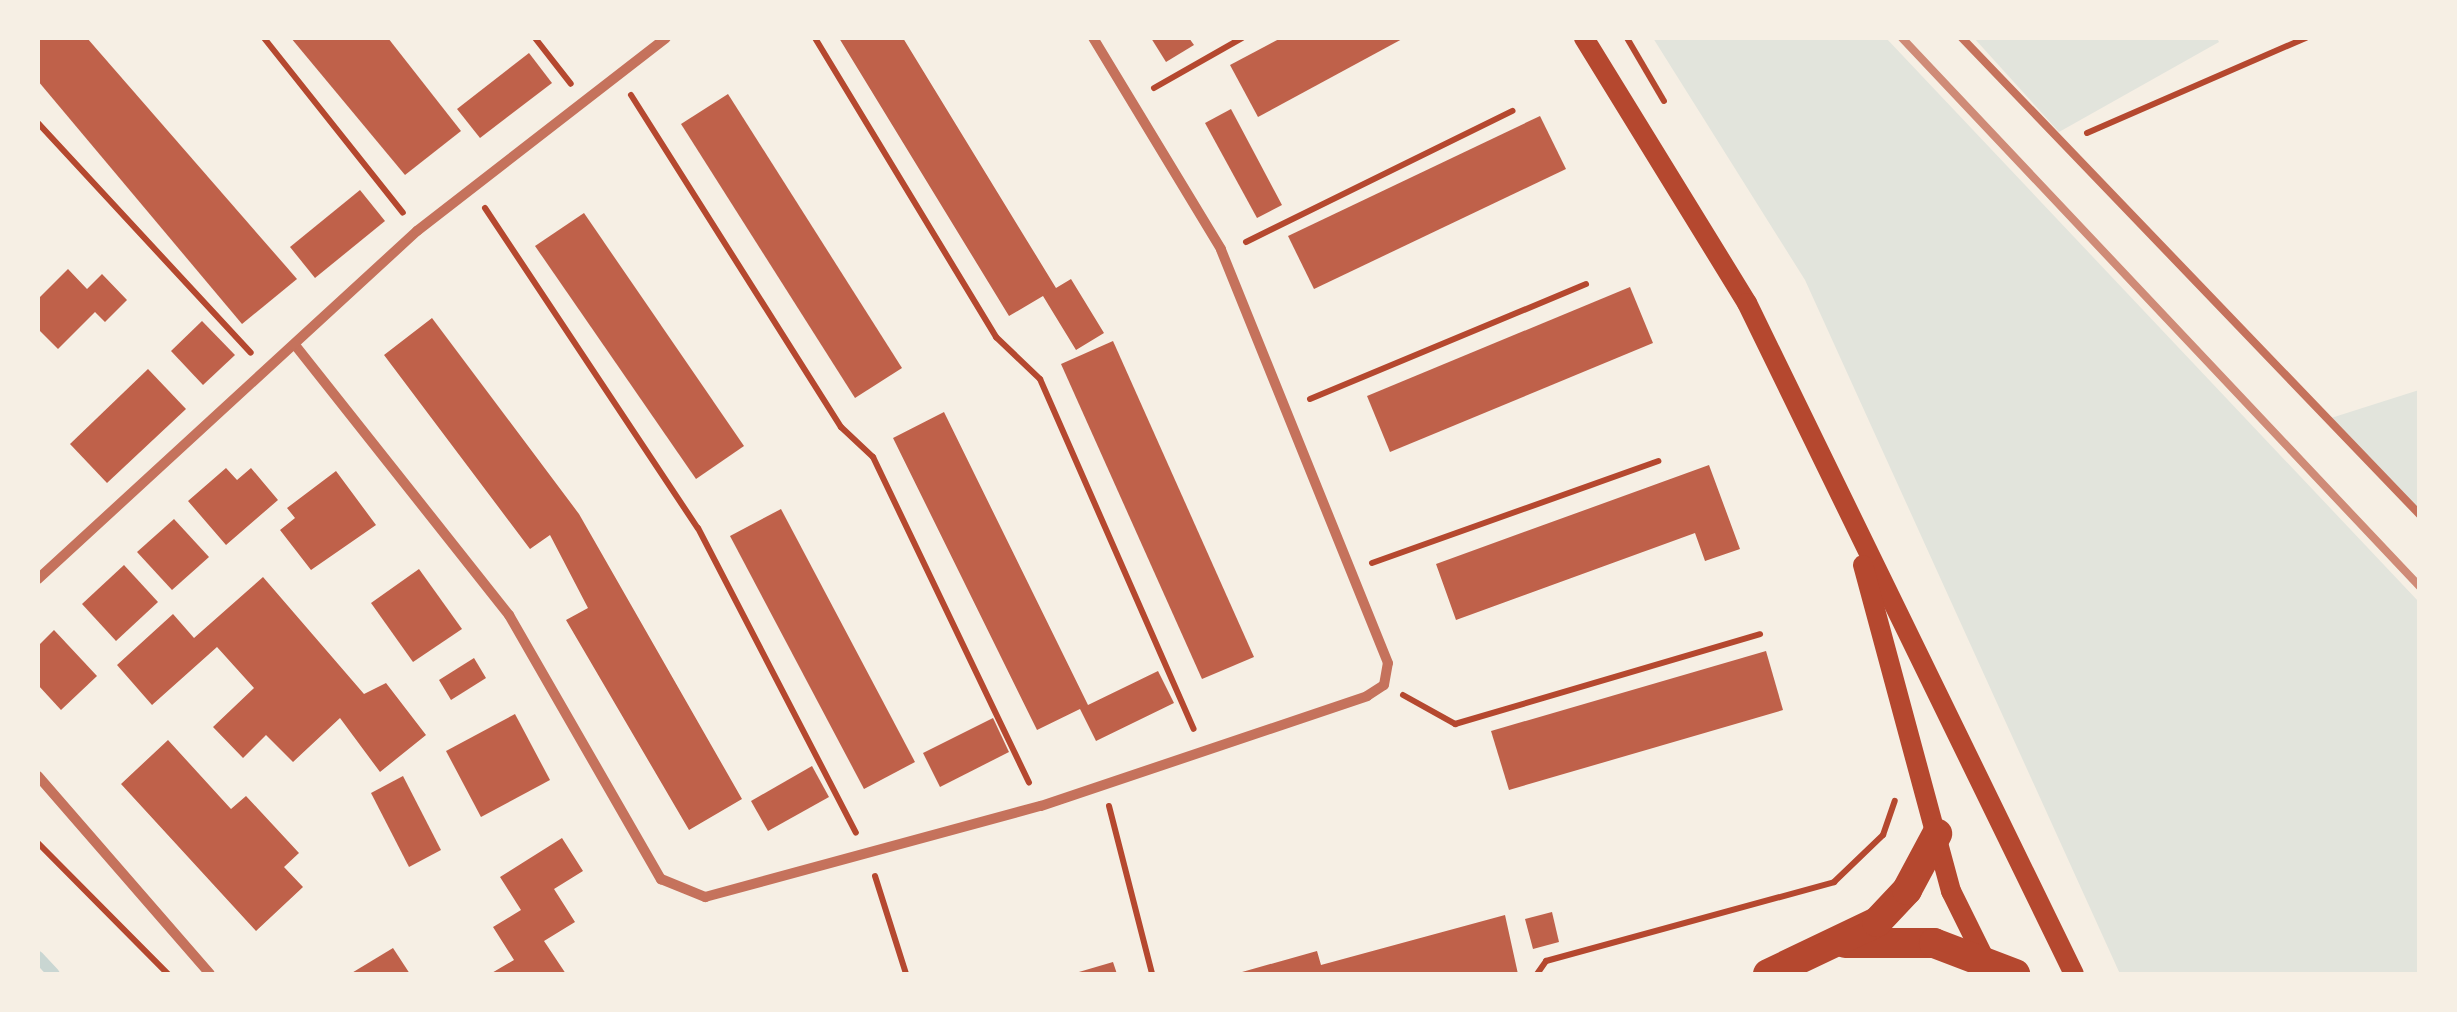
<!DOCTYPE html>
<html>
<head>
<meta charset="utf-8">
<style>
  body { margin:0 }
  #map { position:relative; width:2457px; height:1012px; overflow:hidden; background:#f6efe4; font-family:"DM Sans",sans-serif }
  div>[style] { position:absolute }
  .green>* { inset:0; background:#e2e4dc }
  .stream>* { height:12px; margin:-6px; padding:0 6px; transform-origin:6px; border-radius:6px; background:#c9d6d2 }
  .building>* { inset:0; background:#bf614a }
  .path>* { height:6px; margin:-3px; padding:0 3px; transform-origin:3px; border-radius:3px; background:#b5482f }
  .service>* { height:8px; margin:-4px; padding:0 4px; transform-origin:4px; border-radius:4px; background:#c5725c }
  .minor>* { height:10px; margin:-5px; padding:0 5px; transform-origin:5px; border-radius:5px; background:#c5725c }
  .secondary>* { height:20px; margin:-10px; padding:0 10px; transform-origin:10px; border-radius:10px; background:#b5482f }
  .motorway>* { height:30px; margin:-15px; padding:0 15px; transform-origin:15px; border-radius:15px; background:#b5482f }
  .rail>* { height:8px; margin:-4px; padding:0 4px; transform-origin:4px; border-radius:4px; background:#cf8b77 }
  span { translate:-50% -50%; white-space:nowrap; text-align:center; line-height:1.15; -webkit-text-stroke:10px #f6efe4; paint-order:stroke }
  .frame { position:absolute; inset:0; border:40px solid #f6efe4; pointer-events:none }
</style>
</head>
<body>
<div id="map">
  <div class="green">
    <i style="clip-path:polygon(1653px 38px,1886px 38px,2419px 602px,2419px 974px,2120px 974px,1805px 280px)"></i>
    <i style="clip-path:polygon(1974px 38px,2217px 38px,2219px 42px,2059px 132px)"></i>
    <i style="clip-path:polygon(2419px 390px,2419px 511px,2331px 418px)"></i>
  </div>
  <div class="stream">
    <i style="left:38px;top:957px;width:23px;rotate:47deg"></i>
  </div>
  <div class="building">
    <i style="clip-path:polygon(38px 38px,87px 38px,297px 279px,242px 324px,38px 81px)"></i>
    <i style="clip-path:polygon(291px 38px,388px 38px,461px 131px,405px 175px)"></i>
    <i style="clip-path:polygon(839px 38px,903px 38px,1056px 288px,1071px 279px,1104px 333px,1076px 350px,1043px 296px,1009px 316px)"></i>
    <i style="clip-path:polygon(1151px 38px,1189px 38px,1194px 45px,1166px 62px)"></i>
    <i style="clip-path:polygon(1281px 38px,1404px 38px,1258px 117px,1230px 65px)"></i>
    <i style="clip-path:polygon(529px 53px,552px 83px,480px 138px,457px 109px)"></i>
    <i style="clip-path:polygon(728px 94px,902px 368px,855px 398px,681px 124px)"></i>
    <i style="clip-path:polygon(1231px 109px,1282px 205px,1257px 218px,1205px 123px)"></i>
    <i style="clip-path:polygon(1540px 116px,1566px 169px,1314px 289px,1288px 236px)"></i>
    <i style="clip-path:polygon(360px 190px,385px 221px,315px 278px,290px 247px)"></i>
    <i style="clip-path:polygon(584px 213px,744px 446px,696px 479px,535px 246px)"></i>
    <i style="clip-path:polygon(68px 269px,87px 289px,102px 274px,127px 300px,105px 322px,95px 312px,58px 349px,38px 329px,38px 299px)"></i>
    <i style="clip-path:polygon(1630px 287px,1653px 343px,1390px 452px,1367px 396px)"></i>
    <i style="clip-path:polygon(432px 318px,579px 514px,742px 799px,689px 830px,566px 620px,588px 608px,550px 535px,530px 549px,384px 355px)"></i>
    <i style="clip-path:polygon(202px 321px,235px 355px,203px 385px,171px 351px)"></i>
    <i style="clip-path:polygon(1113px 341px,1254px 657px,1202px 679px,1061px 364px)"></i>
    <i style="clip-path:polygon(148px 369px,186px 409px,107px 483px,70px 444px)"></i>
    <i style="clip-path:polygon(944px 412px,1088px 705px,1158px 671px,1174px 703px,1096px 741px,1080px 709px,1037px 730px,893px 438px)"></i>
    <i style="clip-path:polygon(1709px 465px,1740px 549px,1705px 561px,1695px 533px,1456px 620px,1436px 564px)"></i>
    <i style="clip-path:polygon(226px 468px,237px 480px,251px 468px,278px 500px,226px 545px,188px 501px)"></i>
    <i style="clip-path:polygon(336px 471px,376px 525px,311px 570px,280px 530px,295px 518px,287px 508px)"></i>
    <i style="clip-path:polygon(781px 509px,915px 762px,864px 789px,730px 536px)"></i>
    <i style="clip-path:polygon(174px 519px,209px 557px,172px 590px,137px 552px)"></i>
    <i style="clip-path:polygon(124px 565px,158px 602px,116px 641px,82px 604px)"></i>
    <i style="clip-path:polygon(419px 569px,462px 629px,413px 662px,371px 603px)"></i>
    <i style="clip-path:polygon(263px 577px,364px 694px,386px 683px,426px 735px,380px 772px,340px 718px,293px 762px,266px 735px,243px 758px,213px 727px,254px 688px,217px 647px,152px 705px,117px 665px,173px 614px,194px 638px)"></i>
    <i style="clip-path:polygon(54px 630px,97px 676px,61px 710px,38px 685px,38px 646px)"></i>
    <i style="clip-path:polygon(1766px 651px,1783px 710px,1509px 790px,1491px 731px)"></i>
    <i style="clip-path:polygon(474px 658px,486px 678px,451px 700px,439px 680px)"></i>
    <i style="clip-path:polygon(515px 714px,550px 780px,481px 817px,446px 751px)"></i>
    <i style="clip-path:polygon(993px 718px,1009px 752px,940px 787px,923px 753px)"></i>
    <i style="clip-path:polygon(168px 740px,231px 809px,246px 796px,299px 853px,284px 867px,303px 887px,256px 931px,121px 784px)"></i>
    <i style="clip-path:polygon(812px 766px,829px 797px,768px 831px,751px 801px)"></i>
    <i style="clip-path:polygon(403px 776px,441px 850px,409px 867px,371px 793px)"></i>
    <i style="clip-path:polygon(562px 838px,583px 871px,554px 889px,575px 922px,544px 941px,566px 974px,490px 974px,514px 960px,493px 927px,521px 910px,500px 877px)"></i>
    <i style="clip-path:polygon(1552px 912px,1559px 942px,1533px 949px,1525px 919px)"></i>
    <i style="clip-path:polygon(1505px 915px,1518px 974px,1235px 974px,1317px 951px,1321px 965px)"></i>
    <i style="clip-path:polygon(393px 948px,410px 974px,350px 974px)"></i>
    <i style="clip-path:polygon(1113px 962px,1117px 974px,1072px 974px)"></i>
  </div>
  <div class="path">
    <i style="left:264px;top:38px;width:223px;rotate:51.5deg"></i>
    <i style="left:535px;top:38px;width:58px;rotate:52deg"></i>
    <i style="left:815px;top:38px;width:350px;rotate:58.8deg"></i>
    <i style="left:996px;top:337px;width:61px;rotate:43.7deg"></i>
    <i style="left:1040px;top:379px;width:382px;rotate:66.3deg"></i>
    <i style="left:1627px;top:38px;width:73px;rotate:59.6deg"></i>
    <i style="left:1154px;top:88px;width:101px;rotate:-29.6deg"></i>
    <i style="left:631px;top:95px;width:393px;rotate:57.7deg"></i>
    <i style="left:841px;top:427px;width:44px;rotate:43.2deg"></i>
    <i style="left:873px;top:457px;width:361px;rotate:64.4deg"></i>
    <i style="left:38px;top:123px;width:313px;rotate:47.2deg"></i>
    <i style="left:2087px;top:133px;width:239px;rotate:-23.5deg"></i>
    <i style="left:485px;top:208px;width:384px;rotate:56.4deg"></i>
    <i style="left:698px;top:528px;width:343px;rotate:62.6deg"></i>
    <i style="left:1246px;top:242px;width:297px;rotate:-26.2deg"></i>
    <i style="left:1310px;top:399px;width:299px;rotate:-22.6deg"></i>
    <i style="left:1372px;top:563px;width:304px;rotate:-19.6deg"></i>
    <i style="left:1403px;top:695px;width:60px;rotate:29.1deg"></i>
    <i style="left:1455px;top:724px;width:318px;rotate:-16.4deg"></i>
    <i style="left:1109px;top:806px;width:173px;rotate:75.6deg"></i>
    <i style="left:38px;top:843px;width:185px;rotate:45.2deg"></i>
    <i style="left:875px;top:876px;width:103px;rotate:72.4deg"></i>
    <i style="left:1537px;top:974px;width:16px;rotate:-55deg"></i>
    <i style="left:1546px;top:961px;width:299px;rotate:-15.3deg"></i>
    <i style="left:1834px;top:882px;width:68px;rotate:-43.8deg"></i>
    <i style="left:1883px;top:835px;width:36px;rotate:-71deg"></i>
  </div>
  <div class="service">
    <i style="left:1962px;top:38px;width:661px;rotate:46.16deg"></i>
  </div>
  <div class="minor">
    <i style="left:295px;top:345px;width:345px;rotate:51.6deg"></i>
    <i style="left:509px;top:615px;width:305px;rotate:60.1deg"></i>
    <i style="left:661px;top:879px;width:48px;rotate:22.2deg"></i>
    <i style="left:705px;top:897px;width:348px;rotate:-15.2deg"></i>
    <i style="left:1041px;top:806px;width:344px;rotate:-18.6deg"></i>
    <i style="left:1367px;top:696px;width:20px;rotate:-33deg"></i>
    <i style="left:1384px;top:685px;width:22px;rotate:-80deg"></i>
    <i style="left:1388px;top:663px;width:446px;rotate:-112deg"></i>
    <i style="left:1221px;top:249px;width:247px;rotate:-121.2deg"></i>
    <i style="left:38px;top:579px;width:515px;rotate:-42.56deg"></i>
    <i style="left:417px;top:231px;width:315px;rotate:-37.8deg"></i>
    <i style="left:38px;top:776px;width:262px;rotate:49deg"></i>
  </div>
  <div class="secondary">
    <i style="left:1584px;top:38px;width:311px;rotate:58.4deg"></i>
    <i style="left:1747px;top:303px;width:746px;rotate:64.02deg"></i>
    <i style="left:1863px;top:565px;width:338px;rotate:74.9deg"></i>
    <i style="left:1951px;top:891px;width:84px;rotate:63.7deg"></i>
  </div>
  <div class="motorway">
    <i style="left:1845px;top:943px;width:89px"></i>
    <i style="left:1934px;top:943px;width:87px;rotate:20.9deg"></i>
    <i style="left:1768px;top:974px;width:121px;rotate:-25.5deg"></i>
    <i style="left:1877px;top:922px;width:44px;rotate:-46.8deg"></i>
    <i style="left:1907px;top:890px;width:64px;rotate:-61.8deg"></i>
  </div>
  <div class="rail">
    <i style="left:1902px;top:38px;width:755px;rotate:46.66deg"></i>
  </div>
  <div class="frame"></div>
</div>
</body>
</html>
